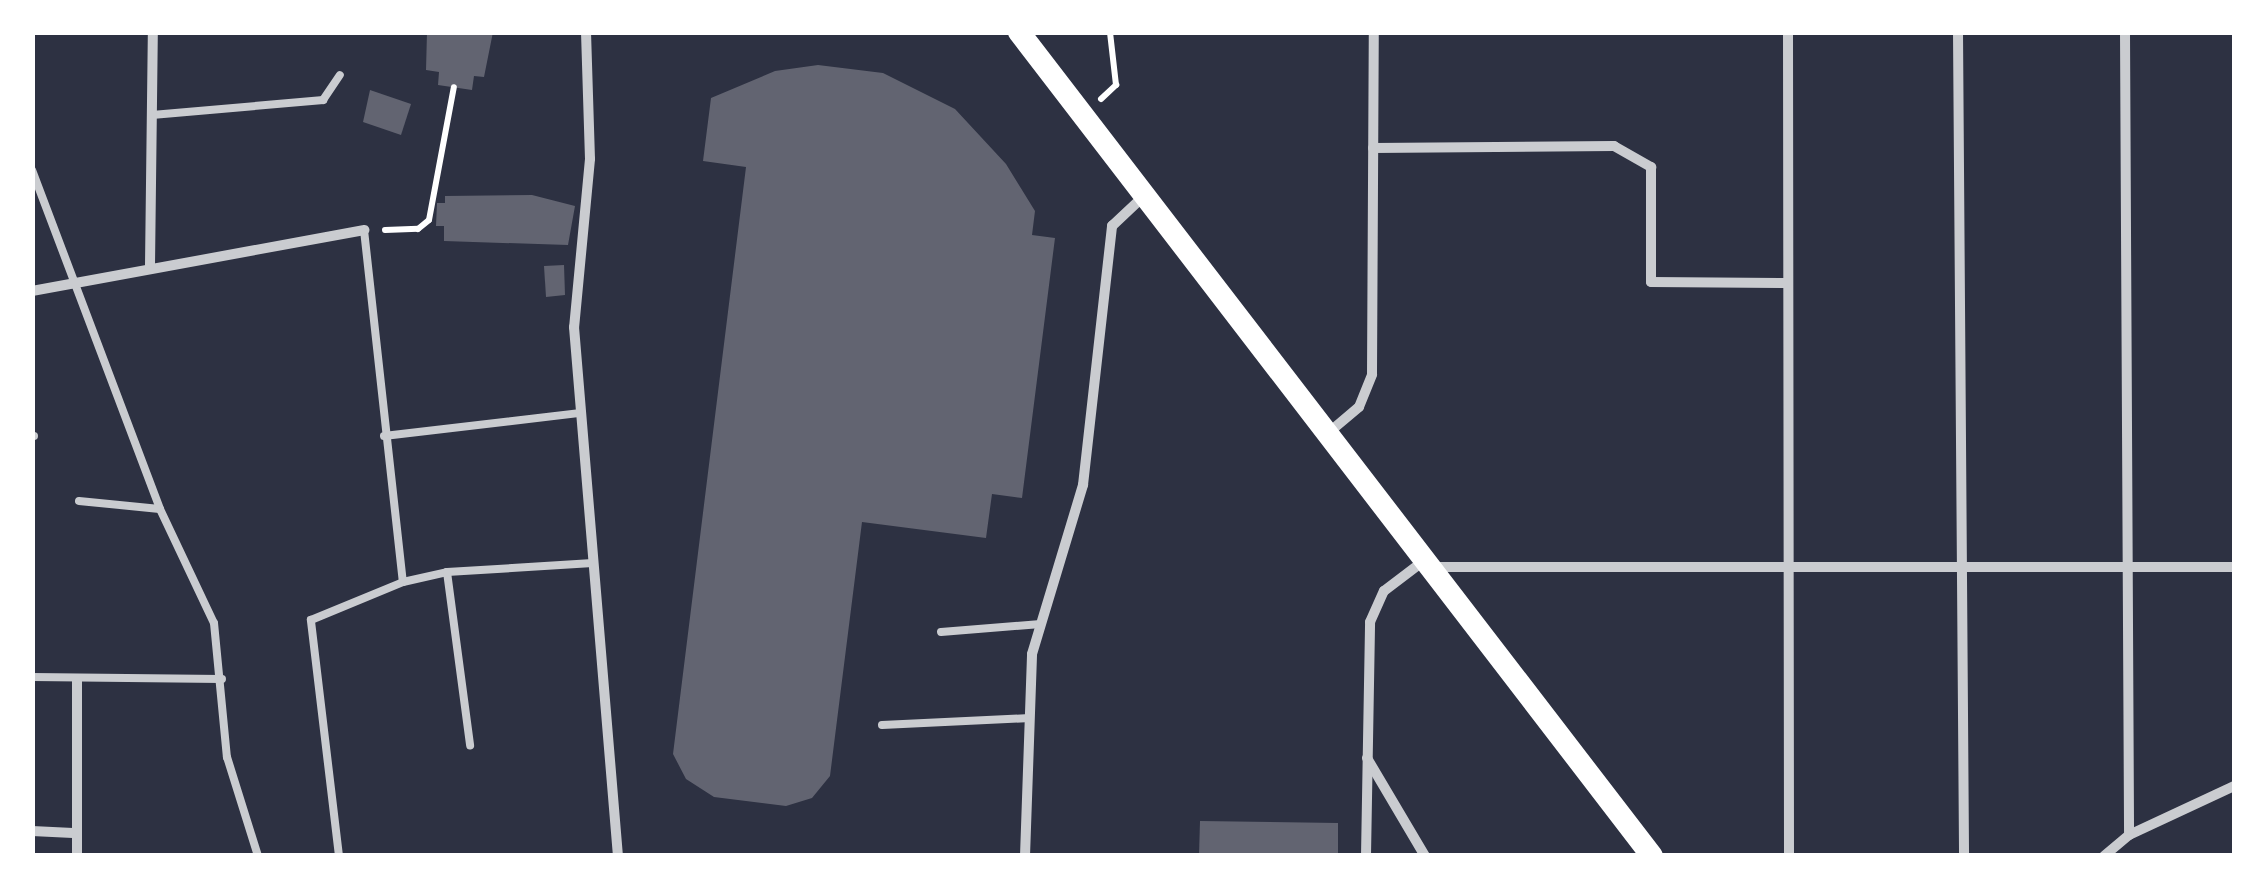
<!DOCTYPE html>
<html>
<head>
<meta charset="utf-8">
<style>
  body { margin:0 }
  #map { position:relative; width:2267px; height:888px; overflow:hidden; background:#2d3142; font-family:"Sofia Sans Condensed",sans-serif }
  div>[style] { position:absolute }
  .building>* { inset:0; background:#626471 }
  .path>* { height:6px; margin:-3px; padding:0 3px; transform-origin:3px; border-radius:3px; background:#fff }
  .service>* { height:8px; margin:-4px; padding:0 4px; transform-origin:4px; border-radius:4px; background:#caccd0 }
  .minor>* { height:10px; margin:-5px; padding:0 5px; transform-origin:5px; border-radius:5px; background:#caccd0 }
  .primary>* { height:22px; margin:-11px; padding:0 11px; transform-origin:11px; border-radius:11px; background:#fff }
  span { translate:-50% -50%; white-space:nowrap; text-align:center; line-height:1.15; -webkit-text-stroke:8px #fff; paint-order:stroke }
  .frame { position:absolute; inset:0; border:35px solid #fff; pointer-events:none }
</style>
</head>
<body>
<div id="map">
  <div class="building">
    <i style="clip-path:polygon(427px 32px,493px 32px,484px 77px,474px 76px,472px 90px,438px 85px,439px 72px,426px 70px)"></i>
    <i style="clip-path:polygon(818px 65px,883px 73px,955px 109px,1006px 164px,1035px 211px,1032px 235px,1055px 238px,1022px 498px,992px 494px,986px 538px,862px 522px,830px 776px,812px 798px,786px 806px,714px 797px,686px 779px,673px 754px,746px 167px,703px 161px,711px 98px,775px 71px)"></i>
    <i style="clip-path:polygon(370px 90px,411px 104px,401px 135px,363px 122px)"></i>
    <i style="clip-path:polygon(532px 195px,575px 206px,568px 245px,444px 241px,444px 226px,436px 226px,437px 203px,445px 203px,445px 196px)"></i>
    <i style="clip-path:polygon(564px 265px,565px 295px,546px 297px,544px 266px)"></i>
    <i style="clip-path:polygon(1200px 821px,1338px 823px,1338px 856px,1199px 856px)"></i>
  </div>
  <div class="path">
    <i style="left:1101px;top:99px;width:21px;rotate:-43deg"></i>
    <i style="left:1116px;top:85px;width:53px;rotate:-96.5deg"></i>
    <i style="left:385px;top:230px;width:33px;rotate:-2deg"></i>
    <i style="left:418px;top:229px;width:14px;rotate:-39deg"></i>
    <i style="left:429px;top:220px;width:135px;rotate:-79.4deg"></i>
  </div>
  <div class="service">
    <i style="left:152px;top:115px;width:172px;rotate:-5deg"></i>
    <i style="left:323px;top:100px;width:30px;rotate:-56deg"></i>
    <i style="left:32px;top:170px;width:362px;rotate:69.3deg"></i>
    <i style="left:160px;top:509px;width:126px;rotate:64.7deg"></i>
    <i style="left:214px;top:623px;width:135px;rotate:84.5deg"></i>
    <i style="left:227px;top:757px;width:104px;rotate:72.6deg"></i>
    <i style="left:364px;top:230px;width:354px;rotate:83.7deg"></i>
    <i style="left:32px;top:436px;width:2px"></i>
    <i style="left:384px;top:436px;width:198px;rotate:-6.7deg"></i>
    <i style="left:79px;top:501px;width:81px;rotate:5.6deg"></i>
    <i style="left:447px;top:572px;width:175px;rotate:82.4deg"></i>
    <i style="left:941px;top:632px;width:100px;rotate:-4.6deg"></i>
    <i style="left:32px;top:677px;width:190px;rotate:0.6deg"></i>
    <i style="left:882px;top:725px;width:148px;rotate:-2.7deg"></i>
    <i style="left:339px;top:856px;width:238px;rotate:-96.8deg"></i>
    <i style="left:311px;top:620px;width:100px;rotate:-22.4deg"></i>
    <i style="left:403px;top:582px;width:45px;rotate:-12.8deg"></i>
    <i style="left:447px;top:572px;width:146px;rotate:-3.5deg"></i>
  </div>
  <div class="minor">
    <i style="left:586px;top:32px;width:127px;rotate:88.2deg"></i>
    <i style="left:590px;top:159px;width:169px;rotate:95.4deg"></i>
    <i style="left:574px;top:327px;width:531px;rotate:85.25deg"></i>
    <i style="left:1788px;top:32px;width:824px;rotate:89.93deg"></i>
    <i style="left:1958px;top:32px;width:824px;rotate:89.58deg"></i>
    <i style="left:2125px;top:32px;width:803px;rotate:89.71deg"></i>
    <i style="left:1373px;top:148px;width:241px;rotate:-0.5deg"></i>
    <i style="left:1614px;top:146px;width:43px;rotate:29.6deg"></i>
    <i style="left:1651px;top:167px;width:115px;rotate:90deg"></i>
    <i style="left:1651px;top:282px;width:137px;rotate:0.4deg"></i>
    <i style="left:150px;top:265px;width:233px;rotate:-89.3deg"></i>
    <i style="left:32px;top:291px;width:338px;rotate:-10.4deg"></i>
    <i style="left:1327px;top:434px;width:42px;rotate:-40.2deg"></i>
    <i style="left:1359px;top:407px;width:35px;rotate:-68deg"></i>
    <i style="left:1372px;top:374px;width:342px;rotate:-89.7deg"></i>
    <i style="left:1433px;top:567px;width:801px"></i>
    <i style="left:1367px;top:758px;width:114px;rotate:59.4deg"></i>
    <i style="left:32px;top:831px;width:41px;rotate:2.8deg"></i>
    <i style="left:77px;top:856px;width:175px;rotate:-90deg"></i>
    <i style="left:1025px;top:856px;width:202px;rotate:-88deg"></i>
    <i style="left:1032px;top:654px;width:177px;rotate:-73.2deg"></i>
    <i style="left:1083px;top:485px;width:261px;rotate:-83.6deg"></i>
    <i style="left:1112px;top:226px;width:45px;rotate:-43.2deg"></i>
    <i style="left:1366px;top:856px;width:234px;rotate:-89deg"></i>
    <i style="left:1370px;top:622px;width:34px;rotate:-66deg"></i>
    <i style="left:1384px;top:591px;width:48px;rotate:-37.3deg"></i>
    <i style="left:2104px;top:856px;width:33px;rotate:-40deg"></i>
    <i style="left:2129px;top:835px;width:116px;rotate:-25deg"></i>
  </div>
  <div class="primary">
    <i style="left:1019px;top:32px;width:1039px;rotate:52.47deg"></i>
  </div>
  <div class="frame"></div>
</div>
</body>
</html>
